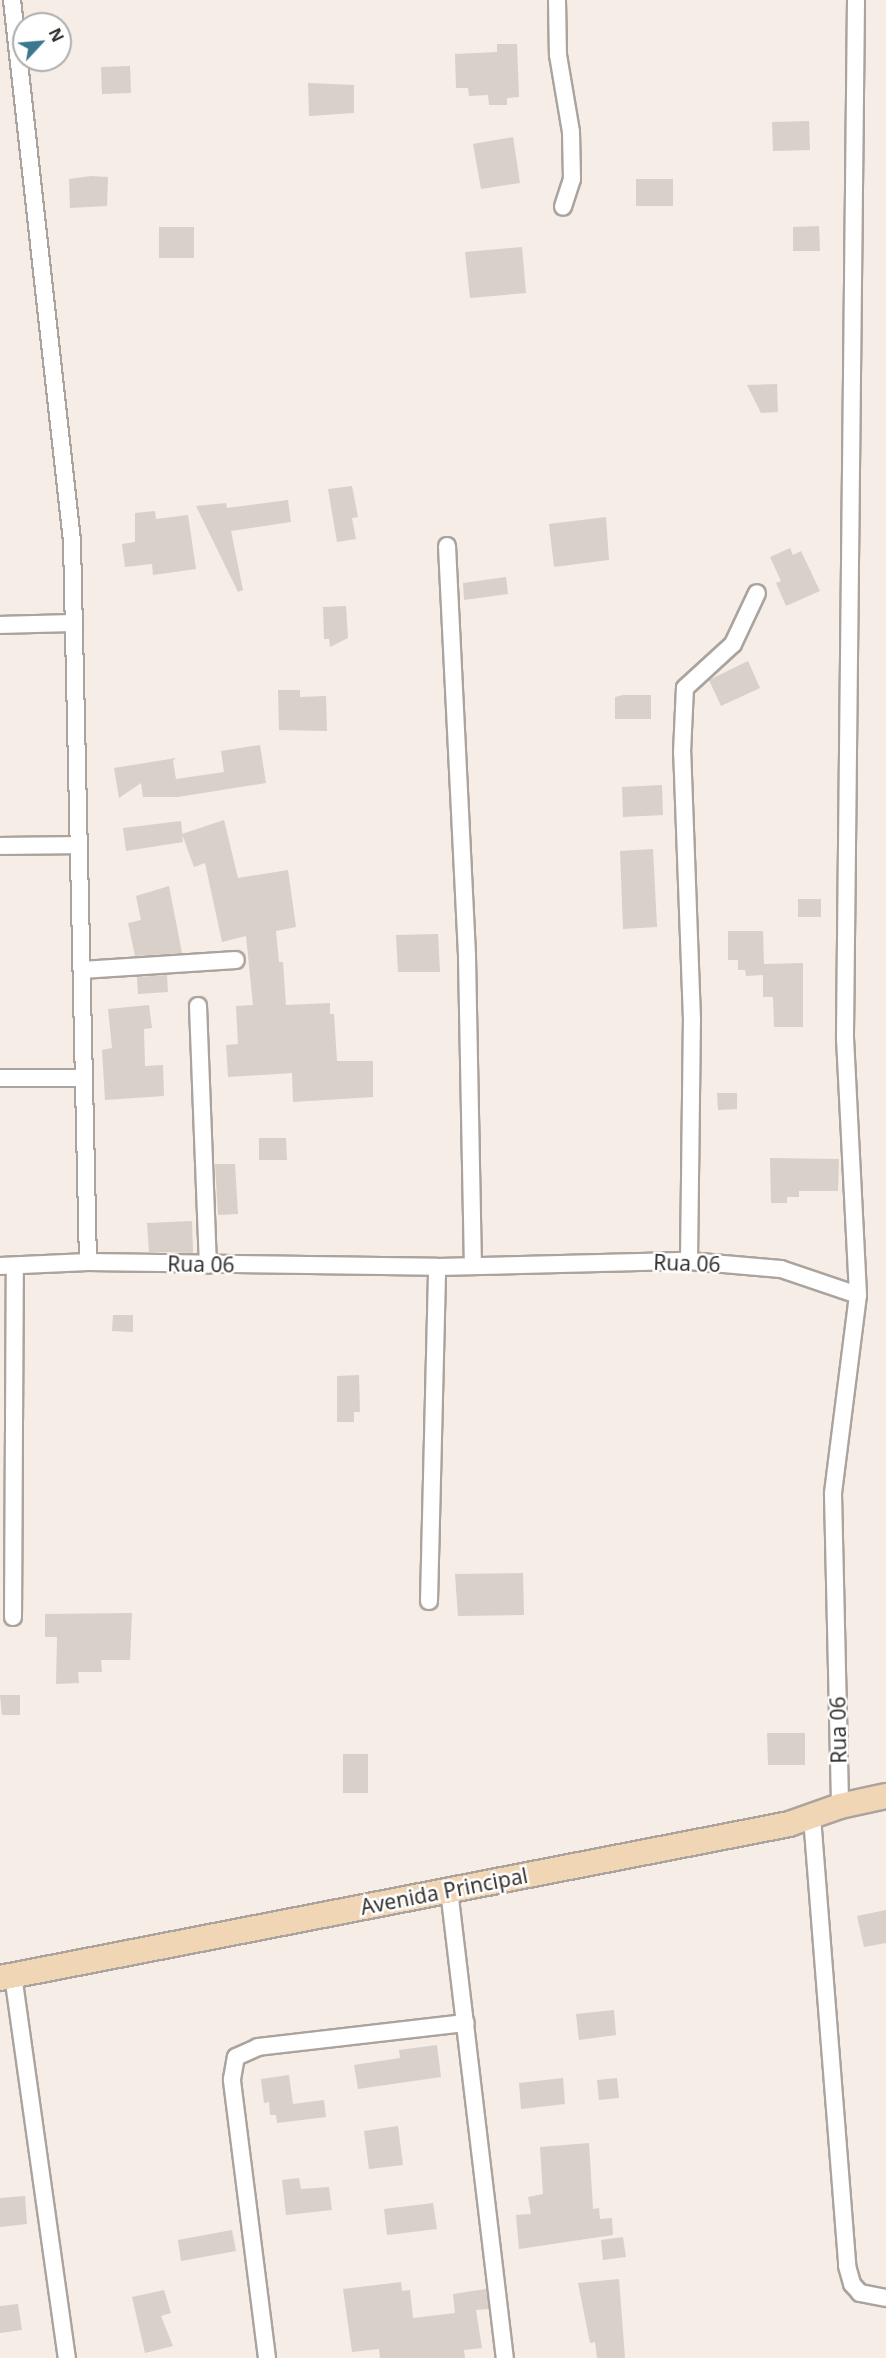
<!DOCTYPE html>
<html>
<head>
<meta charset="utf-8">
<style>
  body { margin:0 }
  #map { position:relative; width:886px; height:2358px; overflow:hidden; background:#f5ede6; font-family:"Noto Sans",sans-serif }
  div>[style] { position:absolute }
  .building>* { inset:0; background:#d8d0c9 }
  .roads { filter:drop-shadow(2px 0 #aba39d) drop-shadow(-2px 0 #aba39d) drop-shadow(0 2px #aba39d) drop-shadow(0 -2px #aba39d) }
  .street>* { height:16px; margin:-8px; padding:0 8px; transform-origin:8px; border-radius:8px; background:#fff }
  .secondary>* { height:24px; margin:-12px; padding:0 12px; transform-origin:12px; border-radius:12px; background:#f0d6b5 }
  span { translate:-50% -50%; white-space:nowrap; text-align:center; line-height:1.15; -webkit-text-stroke:5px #fff; paint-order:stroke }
  .street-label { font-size:21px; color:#34312f }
  .north { position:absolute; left:12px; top:12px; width:60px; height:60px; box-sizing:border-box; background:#fff; border:2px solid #aeadac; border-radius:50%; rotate:64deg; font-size:16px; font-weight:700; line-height:24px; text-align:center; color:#34312f }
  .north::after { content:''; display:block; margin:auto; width:21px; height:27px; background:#39788d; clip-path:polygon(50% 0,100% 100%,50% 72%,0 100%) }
</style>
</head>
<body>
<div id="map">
  <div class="building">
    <i style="clip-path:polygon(497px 44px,517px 44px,519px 97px,507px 98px,507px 105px,489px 105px,488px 95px,469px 96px,468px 88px,456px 88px,455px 54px,497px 52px)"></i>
    <i style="clip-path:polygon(130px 66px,131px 93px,102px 94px,101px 67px)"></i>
    <i style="clip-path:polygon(308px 83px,354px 85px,354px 113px,309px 116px)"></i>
    <i style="clip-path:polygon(809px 121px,810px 150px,773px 151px,772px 122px)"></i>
    <i style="clip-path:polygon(513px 137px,520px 183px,481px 189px,473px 144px)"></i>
    <i style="clip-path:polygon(91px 176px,108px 177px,107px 206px,70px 208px,69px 179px)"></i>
    <i style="clip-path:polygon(636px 179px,673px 179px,673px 206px,636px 206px)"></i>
    <i style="clip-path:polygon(819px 226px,820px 251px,793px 251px,793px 227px)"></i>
    <i style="clip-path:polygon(159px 227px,194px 227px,194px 258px,159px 258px)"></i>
    <i style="clip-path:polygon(522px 247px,526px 293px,470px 298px,465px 252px)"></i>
    <i style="clip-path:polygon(777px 384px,778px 412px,761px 413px,747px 385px)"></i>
    <i style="clip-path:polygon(352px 486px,358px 517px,352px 518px,356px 539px,337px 542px,328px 489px)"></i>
    <i style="clip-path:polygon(288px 500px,291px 522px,231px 531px,243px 590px,238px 592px,196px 506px,226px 503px,227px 508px)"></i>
    <i style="clip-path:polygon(155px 511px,156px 519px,188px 515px,196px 569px,153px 575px,152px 564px,125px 567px,122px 544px,135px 542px,135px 513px)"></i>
    <i style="clip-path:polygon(606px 517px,609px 560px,554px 567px,549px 524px)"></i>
    <i style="clip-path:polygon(790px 548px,793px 555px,801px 551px,820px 591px,786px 606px,776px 583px,781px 581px,770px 557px)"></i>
    <i style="clip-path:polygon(506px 577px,508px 594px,464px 600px,463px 583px)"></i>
    <i style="clip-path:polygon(346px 606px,348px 638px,330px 647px,329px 639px,324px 639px,323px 607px)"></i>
    <i style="clip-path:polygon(748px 661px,760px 688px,721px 706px,709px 680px)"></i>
    <i style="clip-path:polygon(278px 690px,300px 690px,300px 697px,326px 696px,327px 731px,279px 730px)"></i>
    <i style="clip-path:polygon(623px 695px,651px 695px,651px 719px,615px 719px,615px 697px)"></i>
    <i style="clip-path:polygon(260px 745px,266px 783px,178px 797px,143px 797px,141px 783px,119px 798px,114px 768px,176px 758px,173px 761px,176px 779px,224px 772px,221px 751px)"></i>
    <i style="clip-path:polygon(662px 785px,663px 815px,623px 817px,622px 787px)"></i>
    <i style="clip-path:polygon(224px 820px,238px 878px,288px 870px,296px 927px,276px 931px,279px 962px,283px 962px,286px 1005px,330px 1003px,330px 1014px,334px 1014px,337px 1061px,373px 1061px,373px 1097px,293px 1102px,292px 1073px,228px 1077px,226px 1045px,238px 1044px,236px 1006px,253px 1005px,246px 936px,222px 942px,205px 863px,194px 867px,182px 834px)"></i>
    <i style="clip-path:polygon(181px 821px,183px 842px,126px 851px,123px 828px)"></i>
    <i style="clip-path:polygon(653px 849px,657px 927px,623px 929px,620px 851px)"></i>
    <i style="clip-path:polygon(169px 886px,182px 953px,135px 956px,128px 923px,141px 920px,136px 896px)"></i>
    <i style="clip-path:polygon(798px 899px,821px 899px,821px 917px,798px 917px)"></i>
    <i style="clip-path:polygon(728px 931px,763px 931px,764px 964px,803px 963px,803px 1027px,774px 1027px,773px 997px,763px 997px,763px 975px,746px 976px,745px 970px,738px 970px,738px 960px,728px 960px)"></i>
    <i style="clip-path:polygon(438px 934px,440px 972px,398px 972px,396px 935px)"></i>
    <i style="clip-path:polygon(167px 975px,168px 992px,138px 994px,137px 977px)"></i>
    <i style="clip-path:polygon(149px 1005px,152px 1028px,144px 1029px,145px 1066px,163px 1065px,164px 1096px,105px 1100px,102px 1050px,112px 1048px,108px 1009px)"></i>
    <i style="clip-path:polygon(717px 1093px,737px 1093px,737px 1109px,718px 1110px)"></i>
    <i style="clip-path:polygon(259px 1138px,286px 1138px,287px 1160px,259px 1160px)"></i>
    <i style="clip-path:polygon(770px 1158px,839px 1159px,838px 1191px,799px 1191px,799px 1197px,787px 1197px,787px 1203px,771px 1203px)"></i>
    <i style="clip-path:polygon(215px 1164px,235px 1164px,238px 1214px,218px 1215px)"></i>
    <i style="clip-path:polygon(192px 1221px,193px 1253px,149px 1252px,147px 1223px)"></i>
    <i style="clip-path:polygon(113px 1315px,133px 1315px,133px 1332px,112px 1331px)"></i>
    <i style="clip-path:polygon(359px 1375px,360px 1412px,354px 1412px,354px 1422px,337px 1422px,337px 1376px)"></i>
    <i style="clip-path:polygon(523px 1573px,524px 1615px,458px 1616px,455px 1574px)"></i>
    <i style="clip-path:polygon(132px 1613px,130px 1660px,101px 1660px,102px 1672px,78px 1672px,79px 1683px,56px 1684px,57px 1637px,45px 1637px,45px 1614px)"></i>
    <i style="clip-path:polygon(0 1695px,20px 1695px,20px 1715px,2px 1715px)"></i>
    <i style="clip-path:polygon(767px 1733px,805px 1733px,805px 1765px,768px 1765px)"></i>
    <i style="clip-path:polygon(343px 1754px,368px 1754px,368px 1793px,343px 1793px)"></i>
    <i style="clip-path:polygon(886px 1910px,886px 1943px,864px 1947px,857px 1916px)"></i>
    <i style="clip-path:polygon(614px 2010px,616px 2035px,579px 2040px,576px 2014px)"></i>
    <i style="clip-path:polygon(437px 2045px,441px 2077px,358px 2089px,354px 2065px,400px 2058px,399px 2050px)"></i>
    <i style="clip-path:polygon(289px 2075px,293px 2104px,324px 2100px,326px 2117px,277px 2123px,276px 2115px,270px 2115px,269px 2102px,264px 2103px,261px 2079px)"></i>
    <i style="clip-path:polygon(563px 2078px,565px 2104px,521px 2109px,519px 2083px)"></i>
    <i style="clip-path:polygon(617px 2078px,619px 2098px,599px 2100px,597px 2080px)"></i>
    <i style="clip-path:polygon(398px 2126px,403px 2165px,369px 2169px,364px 2131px)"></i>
    <i style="clip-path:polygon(589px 2143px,593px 2209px,599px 2208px,600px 2219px,612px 2218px,613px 2235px,519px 2249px,516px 2215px,531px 2214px,528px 2197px,543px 2194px,540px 2147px)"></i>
    <i style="clip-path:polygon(299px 2178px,301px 2189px,329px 2187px,332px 2210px,286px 2215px,282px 2180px)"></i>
    <i style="clip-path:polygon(25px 2196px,27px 2224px,0 2227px,0 2198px)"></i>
    <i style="clip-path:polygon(433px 2203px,437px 2229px,387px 2235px,384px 2209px)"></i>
    <i style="clip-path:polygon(232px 2230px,236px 2251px,181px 2261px,178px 2240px)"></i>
    <i style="clip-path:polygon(623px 2237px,626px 2257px,603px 2260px,601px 2240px)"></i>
    <i style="clip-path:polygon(619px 2279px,625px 2358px,597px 2358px,595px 2342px,590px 2343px,578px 2283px)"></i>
    <i style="clip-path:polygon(401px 2282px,402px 2291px,410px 2290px,413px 2318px,455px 2313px,453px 2294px,486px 2289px,489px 2309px,476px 2310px,482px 2348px,464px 2350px,465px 2358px,380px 2358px,379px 2349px,352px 2352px,343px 2289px)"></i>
    <i style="clip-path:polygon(164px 2290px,171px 2313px,161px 2316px,173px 2346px,145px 2353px,132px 2297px)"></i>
    <i style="clip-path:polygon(18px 2304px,22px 2330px,0 2333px,0 2306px)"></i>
  </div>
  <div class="roads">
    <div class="street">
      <i style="left:12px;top:0;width:544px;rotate:83.67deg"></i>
      <i style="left:72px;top:541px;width:721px;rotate:88.73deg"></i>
      <i style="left:557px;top:0;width:55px;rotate:89deg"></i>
      <i style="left:558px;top:55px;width:78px;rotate:80.4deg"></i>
      <i style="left:571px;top:132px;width:47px;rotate:88.8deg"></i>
      <i style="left:572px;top:179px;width:29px;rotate:108deg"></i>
      <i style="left:856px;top:0;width:1038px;rotate:90.61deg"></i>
      <i style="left:845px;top:1038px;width:257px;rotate:87.1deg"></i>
      <i style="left:447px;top:546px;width:411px;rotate:87.2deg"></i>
      <i style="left:467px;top:957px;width:309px;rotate:88.9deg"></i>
      <i style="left:0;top:625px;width:74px;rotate:-1.5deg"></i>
      <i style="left:0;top:846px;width:79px;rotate:-0.7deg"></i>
      <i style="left:82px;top:970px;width:154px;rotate:-3.7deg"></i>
      <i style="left:198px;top:1006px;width:259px;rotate:87.8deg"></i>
      <i style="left:0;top:1078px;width:84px"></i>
      <i style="left:689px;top:1261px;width:241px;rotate:-89.3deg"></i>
      <i style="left:692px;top:1020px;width:267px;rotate:-92.1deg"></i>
      <i style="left:682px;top:753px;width:65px;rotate:-87.4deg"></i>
      <i style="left:685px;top:688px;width:65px;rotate:-42.5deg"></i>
      <i style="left:733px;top:644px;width:56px;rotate:-64.8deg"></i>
      <i style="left:0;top:1266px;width:88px;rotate:-2.6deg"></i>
      <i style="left:88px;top:1262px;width:349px;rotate:0.8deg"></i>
      <i style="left:437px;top:1267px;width:252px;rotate:-1.4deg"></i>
      <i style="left:689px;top:1261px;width:92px;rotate:5deg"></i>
      <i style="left:781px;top:1269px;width:81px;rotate:18.7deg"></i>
      <i style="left:858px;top:1295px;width:201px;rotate:97.2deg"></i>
      <i style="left:833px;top:1494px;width:312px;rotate:88.7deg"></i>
      <i style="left:429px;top:1601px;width:334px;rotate:-88.6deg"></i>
      <i style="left:13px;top:1617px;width:351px;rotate:-89.7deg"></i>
      <i style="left:812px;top:1817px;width:450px;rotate:85.5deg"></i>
      <i style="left:847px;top:2266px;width:19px;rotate:74deg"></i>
      <i style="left:852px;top:2284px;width:12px;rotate:48deg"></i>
      <i style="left:860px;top:2293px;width:26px;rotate:11deg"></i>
      <i style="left:449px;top:1890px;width:471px;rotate:83.2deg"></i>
      <i style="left:13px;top:1975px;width:387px;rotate:82deg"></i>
      <i style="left:267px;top:2358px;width:281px;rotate:-97.2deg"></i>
      <i style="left:232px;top:2079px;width:22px;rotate:-80deg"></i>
      <i style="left:236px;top:2057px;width:24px;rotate:-24deg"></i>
      <i style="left:258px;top:2047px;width:209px;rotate:-6.6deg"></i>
    </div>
    <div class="secondary">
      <i style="left:0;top:1978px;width:804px;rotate:-11.04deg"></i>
      <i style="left:789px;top:1824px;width:54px;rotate:-19.4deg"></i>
      <i style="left:840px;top:1806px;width:47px;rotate:-12.3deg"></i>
    </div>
  </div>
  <div class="street-label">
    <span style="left:687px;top:1263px;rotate:2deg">Rua 06</span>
    <span style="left:201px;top:1264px;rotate:1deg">Rua 06</span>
    <span style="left:838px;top:1730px;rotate:-91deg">Rua 06</span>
    <span style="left:444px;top:1891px;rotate:-11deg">Avenida Principal</span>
  </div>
  <div class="north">N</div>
</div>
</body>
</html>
